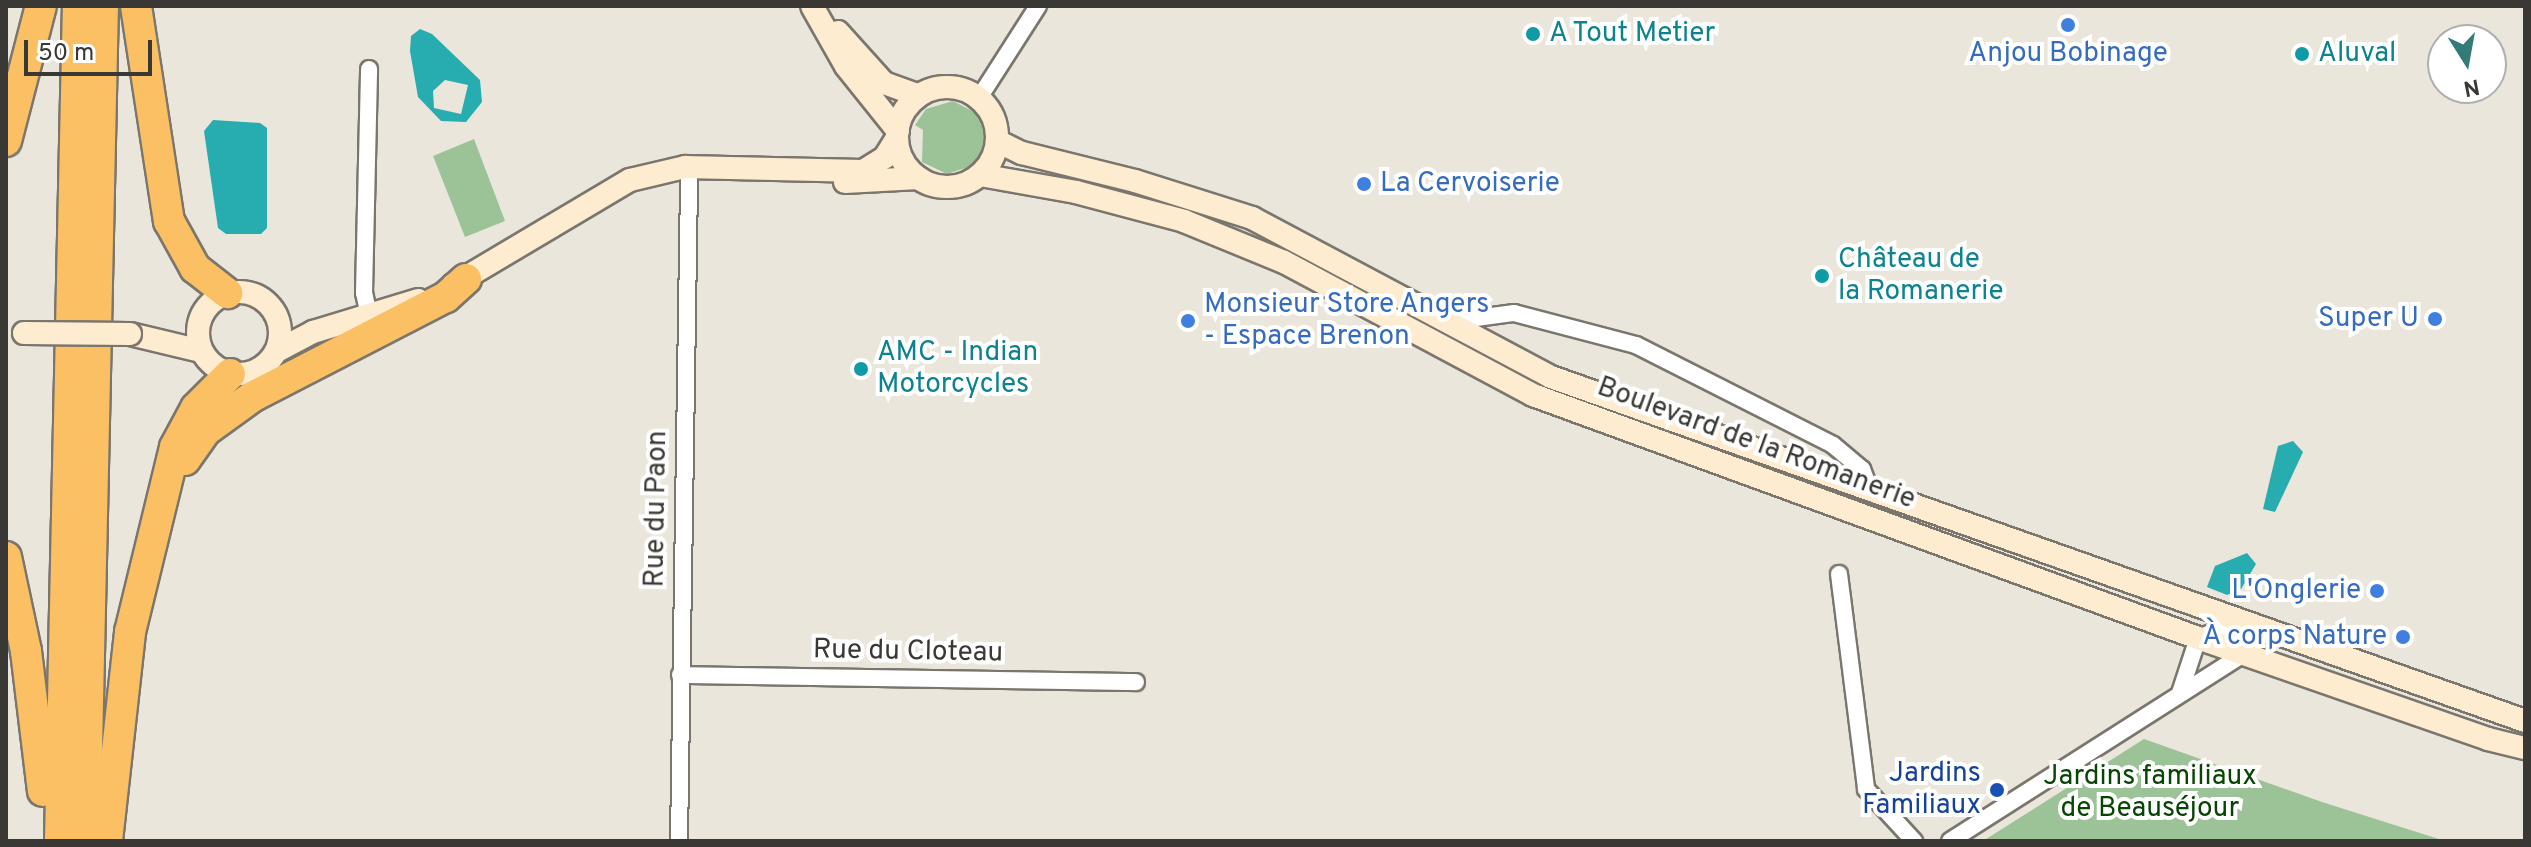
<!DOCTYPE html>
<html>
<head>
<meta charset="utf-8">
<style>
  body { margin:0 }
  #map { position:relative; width:2531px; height:847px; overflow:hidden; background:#eae6dc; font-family:Overpass,sans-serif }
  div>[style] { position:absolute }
  .green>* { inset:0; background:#9cc297 }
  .water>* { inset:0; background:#27acaf }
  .roads { filter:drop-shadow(2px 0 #7a766e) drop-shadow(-2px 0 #7a766e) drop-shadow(0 2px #7a766e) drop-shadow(0 -2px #7a766e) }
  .street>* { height:16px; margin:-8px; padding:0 8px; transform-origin:8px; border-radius:8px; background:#fff }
  .secondary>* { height:22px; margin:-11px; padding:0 11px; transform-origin:11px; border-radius:11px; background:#feecd0 }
  .secondary>.ring { margin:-11px; padding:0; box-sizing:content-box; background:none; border:22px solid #feecd0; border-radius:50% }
  .highway>* { height:30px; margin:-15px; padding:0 15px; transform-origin:15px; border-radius:15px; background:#fcc064 }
  .bridges { filter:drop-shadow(2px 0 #7a766e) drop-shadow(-2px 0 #7a766e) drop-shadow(0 2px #7a766e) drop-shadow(0 -2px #7a766e) }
  .secondary-bridge>* { height:22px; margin:-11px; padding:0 11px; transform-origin:11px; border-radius:11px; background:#feecd0 }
  .dots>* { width:22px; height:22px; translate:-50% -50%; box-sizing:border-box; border:4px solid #fff; border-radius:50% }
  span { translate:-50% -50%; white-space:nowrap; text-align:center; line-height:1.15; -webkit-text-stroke:8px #fff; paint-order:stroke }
  .culture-label { font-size:28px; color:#0d838f }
  .left { translate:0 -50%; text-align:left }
  .shop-label { font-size:28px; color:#366cbe }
  .right { translate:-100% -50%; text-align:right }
  .street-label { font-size:28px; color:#393834 }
  .transit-label { font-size:28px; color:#164399 }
  .park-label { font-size:28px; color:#074503 }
  .frame { position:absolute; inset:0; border:8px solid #393834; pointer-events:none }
  .north { position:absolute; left:2427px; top:24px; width:80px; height:80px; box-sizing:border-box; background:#fff; border:2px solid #b0afae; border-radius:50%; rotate:169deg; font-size:22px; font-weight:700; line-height:32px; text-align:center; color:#393834 }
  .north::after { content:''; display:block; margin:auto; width:28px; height:36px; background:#337b79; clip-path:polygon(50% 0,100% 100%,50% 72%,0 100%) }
  .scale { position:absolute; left:24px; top:40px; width:128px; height:36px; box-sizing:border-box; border:4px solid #393834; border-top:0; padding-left:10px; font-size:24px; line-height:28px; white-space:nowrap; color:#393834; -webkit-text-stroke:6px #fff; paint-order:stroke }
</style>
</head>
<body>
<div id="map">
  <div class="green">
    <i style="clip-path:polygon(953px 101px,978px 114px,987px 140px,974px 165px,947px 174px,922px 162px,923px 130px,915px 125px,926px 109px)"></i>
    <i style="clip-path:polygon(474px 139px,505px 221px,465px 237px,433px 156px)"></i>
    <i style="clip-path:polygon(2144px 739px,2322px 802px,2445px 841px,1983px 841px)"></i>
  </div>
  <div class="water">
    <i style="clip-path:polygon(evenodd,420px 29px,432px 34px,480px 80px,482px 102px,466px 122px,441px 121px,418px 97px,410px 51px,411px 36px,420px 29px,445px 80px,468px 85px,461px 114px,434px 108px,433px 91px,445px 80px)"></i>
    <i style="clip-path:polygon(213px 120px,260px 123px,267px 128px,267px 228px,261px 234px,226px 234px,218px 228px,204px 131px)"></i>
    <i style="clip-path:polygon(2293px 441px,2303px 452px,2275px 512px,2263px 509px,2278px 446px)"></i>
    <i style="clip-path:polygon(2247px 553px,2256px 564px,2241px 589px,2227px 595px,2207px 587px,2215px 566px)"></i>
  </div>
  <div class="roads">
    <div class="street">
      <i style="left:979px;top:98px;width:109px;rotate:-57.3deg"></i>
      <i style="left:369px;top:316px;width:24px;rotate:-102deg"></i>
      <i style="left:364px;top:293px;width:224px;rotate:-88.7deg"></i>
      <i style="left:1447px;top:322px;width:68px;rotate:-7.7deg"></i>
      <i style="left:1514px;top:313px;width:126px;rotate:14.7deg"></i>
      <i style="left:1636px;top:345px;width:221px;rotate:26.9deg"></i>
      <i style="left:1833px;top:445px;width:38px;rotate:40deg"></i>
      <i style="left:1862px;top:469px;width:26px;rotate:69deg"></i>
      <i style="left:1839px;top:574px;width:217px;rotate:82.8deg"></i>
      <i style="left:1866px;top:789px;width:71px;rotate:47.3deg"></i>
      <i style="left:680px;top:675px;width:456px;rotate:0.9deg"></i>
      <i style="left:2180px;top:693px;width:58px;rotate:-71.9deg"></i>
      <i style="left:2198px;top:638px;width:19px;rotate:-21deg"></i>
      <i style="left:2216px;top:631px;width:28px;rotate:17deg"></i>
      <i style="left:2243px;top:639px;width:25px;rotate:-11deg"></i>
      <i style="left:679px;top:841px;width:662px;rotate:-89.13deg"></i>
      <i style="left:1950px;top:841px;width:348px;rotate:-32.5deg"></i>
    </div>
    <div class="secondary">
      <i style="left:812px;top:6px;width:69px;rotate:60.5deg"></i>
      <i style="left:846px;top:66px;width:83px;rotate:51.3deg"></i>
      <i style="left:838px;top:32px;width:69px;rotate:48deg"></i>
      <i style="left:884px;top:83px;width:37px;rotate:20deg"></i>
      <i class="ring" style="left:897px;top:87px;width:78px;height:78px"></i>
      <i style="left:997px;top:141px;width:28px;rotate:26deg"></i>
      <i style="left:1022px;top:153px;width:116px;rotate:13.9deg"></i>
      <i style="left:1135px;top:181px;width:123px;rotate:17.5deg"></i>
      <i style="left:1252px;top:218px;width:339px;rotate:28deg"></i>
      <i style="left:1551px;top:377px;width:1033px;rotate:19.45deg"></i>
      <i style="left:980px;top:175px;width:97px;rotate:10deg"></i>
      <i style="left:1076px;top:192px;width:112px;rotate:15deg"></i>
      <i style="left:1184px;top:221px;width:108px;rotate:22.3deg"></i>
      <i style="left:1284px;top:262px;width:282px;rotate:28.1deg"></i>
      <i style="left:1533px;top:395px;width:708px;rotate:20.07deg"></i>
      <i style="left:2198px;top:638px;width:307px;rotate:19.2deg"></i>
      <i style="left:2488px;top:739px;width:38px;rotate:14deg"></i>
      <i style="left:845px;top:182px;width:74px;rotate:-3.1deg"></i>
      <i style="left:453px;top:285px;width:206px;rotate:-30.7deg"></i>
      <i style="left:630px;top:180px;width:57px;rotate:-13.3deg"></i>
      <i style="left:685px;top:167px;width:178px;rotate:1.3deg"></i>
      <i style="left:863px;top:171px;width:26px;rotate:-32deg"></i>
      <i style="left:885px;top:157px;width:22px;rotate:-58deg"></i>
      <i class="ring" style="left:198px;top:292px;width:60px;height:60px"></i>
      <i style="left:130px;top:334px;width:73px;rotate:13.5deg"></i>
      <i style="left:277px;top:351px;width:41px;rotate:-27.8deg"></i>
      <i style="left:313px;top:332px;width:110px;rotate:-16.9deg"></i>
    </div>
    <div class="highway">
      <i style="left:136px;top:6px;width:218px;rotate:81.3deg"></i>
      <i style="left:169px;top:221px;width:54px;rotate:61deg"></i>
      <i style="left:195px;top:268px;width:41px;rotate:38deg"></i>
      <i style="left:6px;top:141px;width:139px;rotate:-75.5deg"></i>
      <i style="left:185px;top:460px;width:35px;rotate:-55deg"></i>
      <i style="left:205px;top:431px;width:58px;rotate:-35.9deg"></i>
      <i style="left:252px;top:397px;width:218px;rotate:-27.3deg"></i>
      <i style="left:446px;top:297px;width:27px;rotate:-42deg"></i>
      <i style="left:6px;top:557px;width:96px;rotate:78deg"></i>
      <i style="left:26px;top:651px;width:141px;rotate:83.1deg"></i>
      <i style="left:60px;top:841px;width:835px;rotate:-88.77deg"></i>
      <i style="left:85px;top:841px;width:835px;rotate:-88.77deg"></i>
      <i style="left:107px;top:841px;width:210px;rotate:-83.7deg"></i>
      <i style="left:130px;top:632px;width:190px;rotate:-76.3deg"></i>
      <i style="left:175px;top:447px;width:44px;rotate:-61.7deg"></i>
      <i style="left:196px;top:408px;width:48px;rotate:-45deg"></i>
    </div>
  </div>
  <div class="bridges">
    <div class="secondary-bridge">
      <i style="left:24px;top:333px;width:106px;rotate:0.5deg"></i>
    </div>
  </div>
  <div class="dots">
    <i style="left:2068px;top:25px;background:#3f7fe0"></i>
    <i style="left:1533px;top:34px;background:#0f9aa8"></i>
    <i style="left:2302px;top:54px;background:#0f9aa8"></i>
    <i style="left:1364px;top:184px;background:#3f7fe0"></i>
    <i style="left:1822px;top:276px;background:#0f9aa8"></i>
    <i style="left:2435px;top:319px;background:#3f7fe0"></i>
    <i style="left:1188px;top:321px;background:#3f7fe0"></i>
    <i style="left:861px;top:369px;background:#0f9aa8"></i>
    <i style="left:2377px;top:591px;background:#3f7fe0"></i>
    <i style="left:2403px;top:637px;background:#3f7fe0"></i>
    <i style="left:1997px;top:790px;background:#1a4fb4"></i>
  </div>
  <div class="culture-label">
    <span class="left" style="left:1549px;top:34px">A Tout Metier</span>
    <span class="left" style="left:2318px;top:54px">Aluval</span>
    <span class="left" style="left:1838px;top:276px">Château de<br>la Romanerie</span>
    <span class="left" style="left:877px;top:369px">AMC - Indian<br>Motorcycles</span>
  </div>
  <div class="shop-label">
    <span style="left:2068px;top:54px">Anjou Bobinage</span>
    <span class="left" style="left:1380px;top:184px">La Cervoiserie</span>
    <span class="left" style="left:1204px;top:321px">Monsieur Store Angers<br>- Espace Brenon</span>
    <span class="right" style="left:2419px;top:319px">Super U</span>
    <span class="right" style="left:2361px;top:591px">L'Onglerie</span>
    <span class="right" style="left:2387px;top:637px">À corps Nature</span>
  </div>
  <div class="street-label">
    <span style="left:1756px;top:444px;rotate:20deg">Boulevard de la Romanerie</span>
    <span style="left:657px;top:509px;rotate:-89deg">Rue du Paon</span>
    <span style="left:908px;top:652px;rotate:1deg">Rue du Cloteau</span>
  </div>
  <div class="transit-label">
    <span class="right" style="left:1981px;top:790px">Jardins<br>Familiaux</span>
  </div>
  <div class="park-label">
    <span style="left:2150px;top:793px">Jardins familiaux<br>de Beauséjour</span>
  </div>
  <div class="frame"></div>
  <div class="north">N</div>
  <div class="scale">50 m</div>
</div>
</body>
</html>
